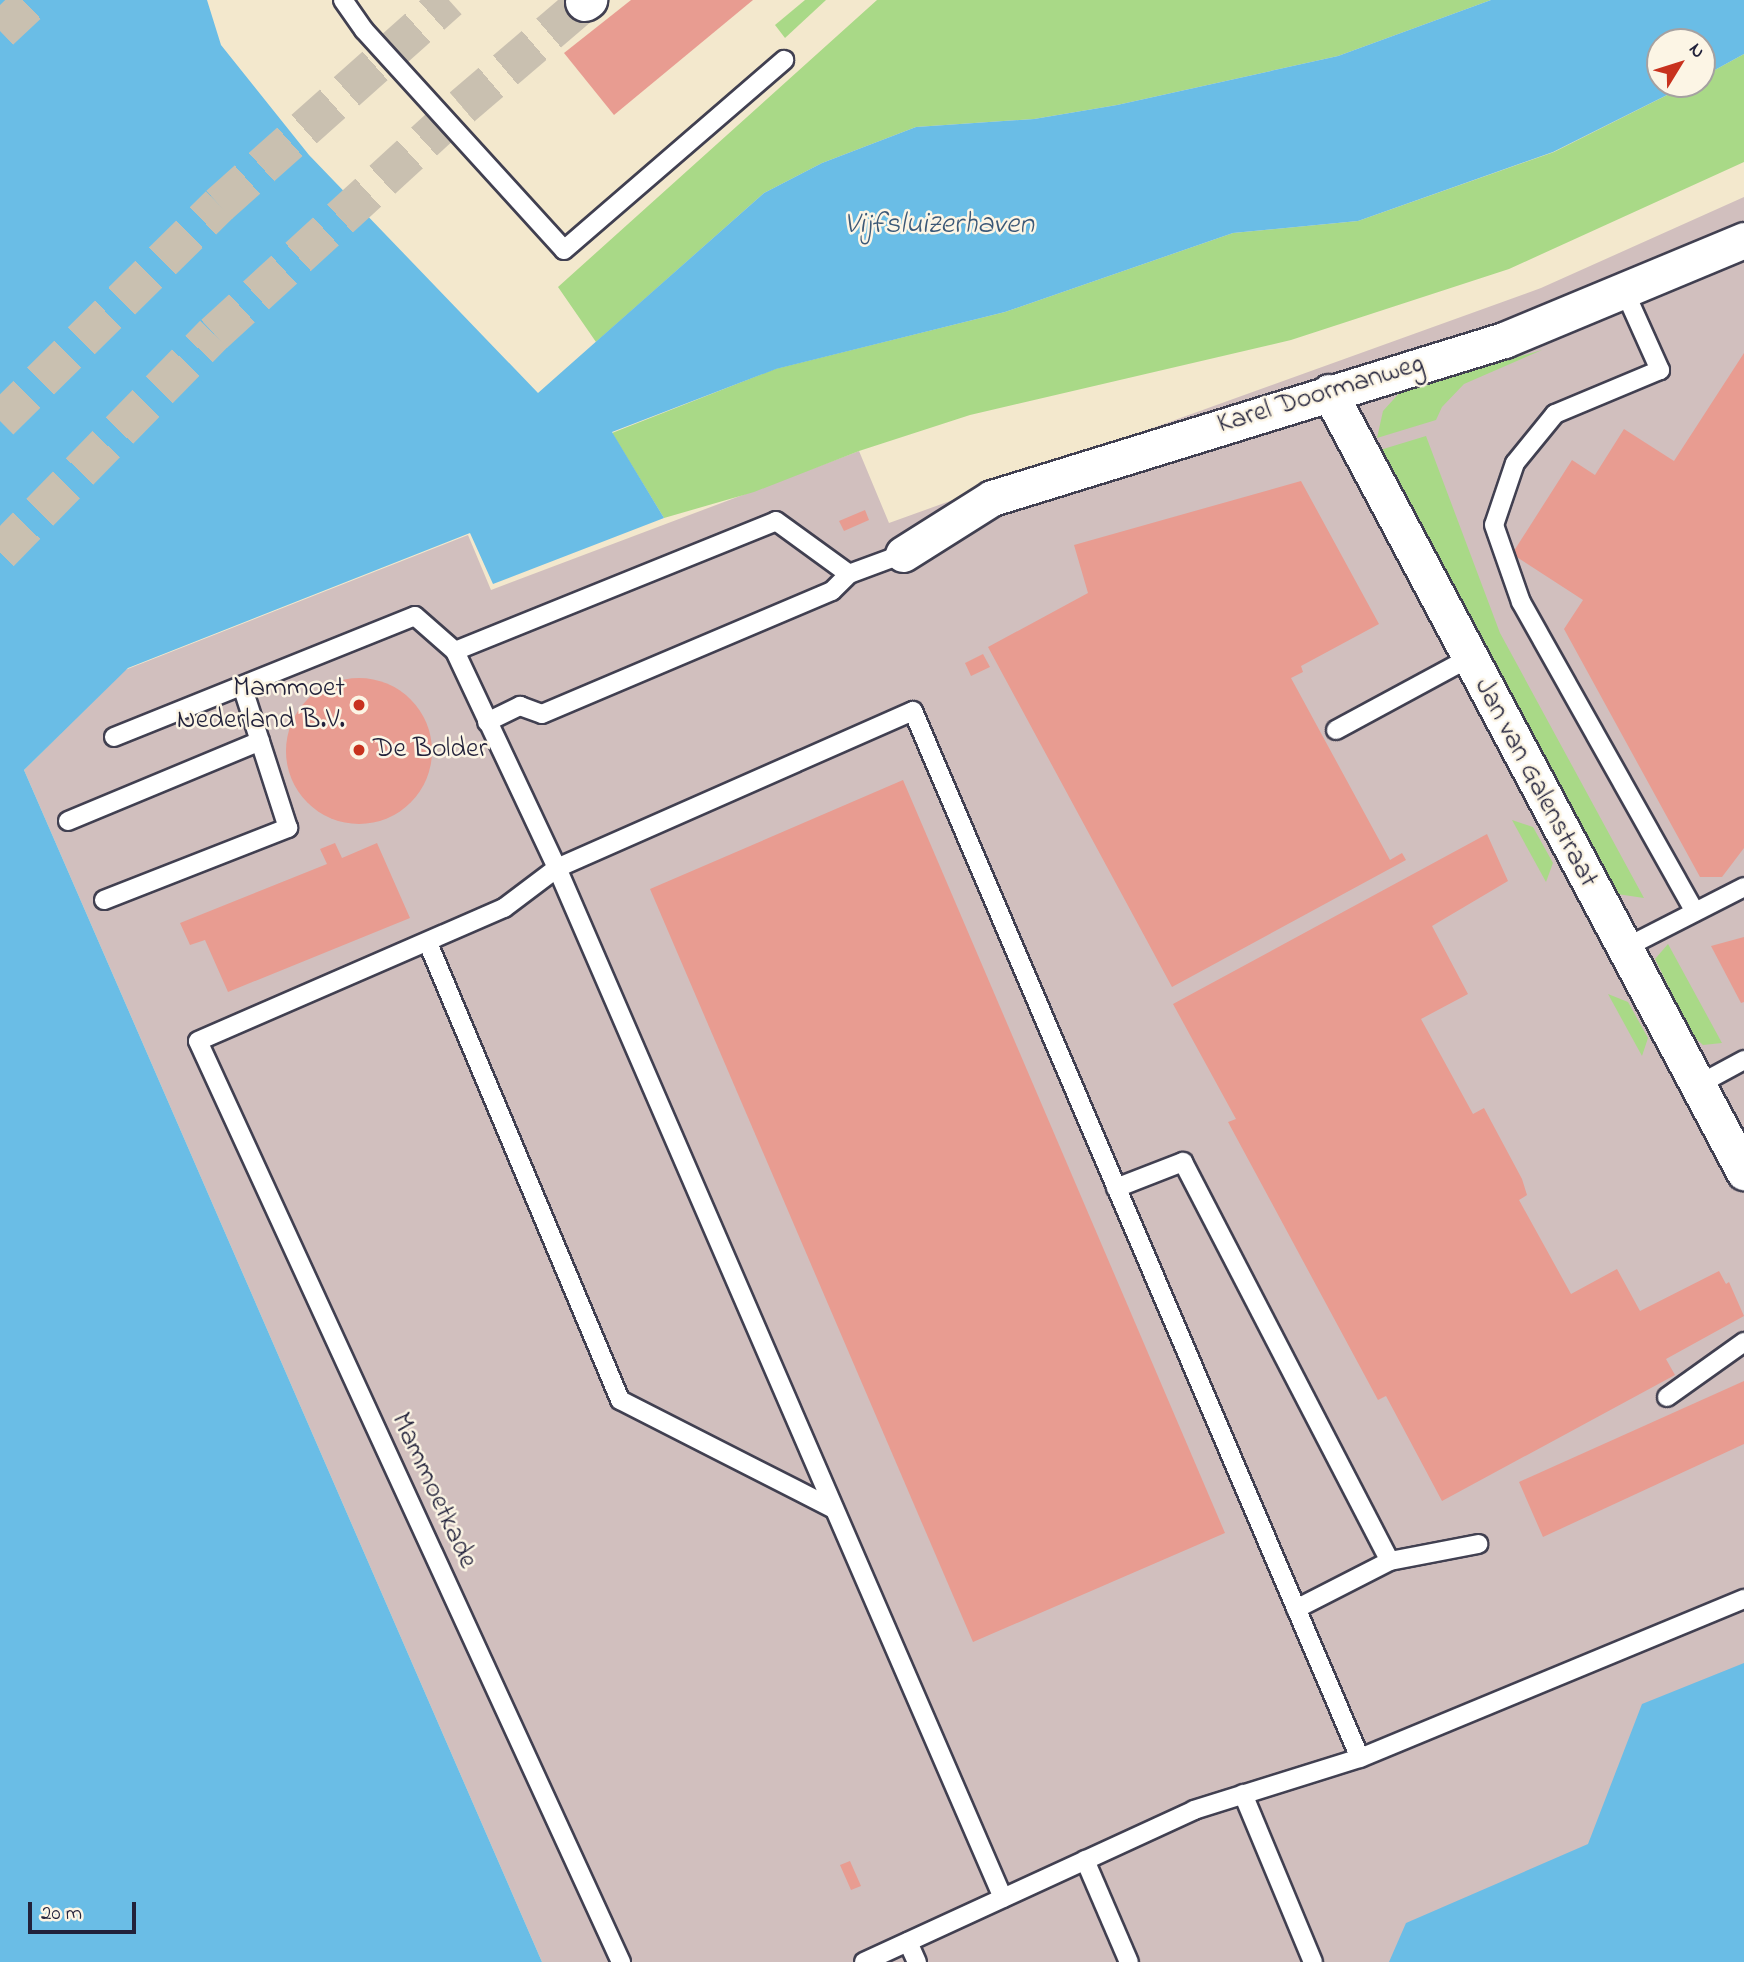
<!DOCTYPE html>
<html>
<head>
<meta charset="utf-8">
<style>
  body { margin:0 }
  #map { position:relative; width:1744px; height:1962px; overflow:hidden; background:#f3e8cd; font-family:"Indie Flower",sans-serif }
  div>[style] { position:absolute }
  .industrial>* { inset:0; background:#d1bfbe }
  .green>* { inset:0; background:#a9d987 }
  .water>* { inset:0; background:#6abde6 }
  .building>* { inset:0; background:#e89c91 }
  .round { border-radius:50% }
  .highway-tunnel>* { height:38px; margin-top:-19px; transform-origin:0; background:repeating-linear-gradient(90deg,#c9c0b0 0 38px,transparent 0 57px) }
  .roads { filter:drop-shadow(2px 0 #414051) drop-shadow(-2px 0 #414051) drop-shadow(0 2px #414051) drop-shadow(0 -2px #414051) }
  .lane>* { height:18px; margin:-9px; padding:0 9px; transform-origin:9px; border-radius:9px; background:#fff }
  .street>* { height:35px; margin:-17.5px; padding:0 17.5px; transform-origin:17.5px; border-radius:17.5px; background:#fff }
  .highway>* { height:38px; margin:-19px; padding:0 19px; transform-origin:19px; border-radius:19px; background:#fff }
  .dots>* { width:19px; height:19px; translate:-50% -50%; box-sizing:border-box; border:4px solid #fcf5e5; border-radius:50% }
  span { translate:-50% -50%; white-space:nowrap; text-align:center; line-height:1.15; -webkit-text-stroke:5px #fcf5e5; paint-order:stroke }
  .street-label { font-size:28px; color:#22223b }
  .poi-label { font-size:28px; color:#22223b }
  .right { translate:-100% -50%; text-align:right }
  .left { translate:0 -50%; text-align:left }
  .water-label { font-size:30px; color:#3b5877; font-style:italic }
  .north { position:absolute; left:1646px; top:28px; width:70px; height:70px; box-sizing:border-box; background:#fcf5e5; border:2px solid #a5a1a1; border-radius:50%; rotate:52deg; font-size:19px; font-weight:700; line-height:28px; text-align:center; color:#22223b }
  .north::after { content:''; display:block; margin:auto; width:24px; height:32px; background:#c8321e; clip-path:polygon(50% 0,100% 100%,50% 72%,0 100%) }
  .scale { position:absolute; left:28px; top:1902px; width:108px; height:32px; box-sizing:border-box; border:4px solid #22223b; border-top:0; padding-left:9px; font-size:21px; line-height:24px; white-space:nowrap; color:#22223b; -webkit-text-stroke:5px #fcf5e5; paint-order:stroke }
</style>
</head>
<body>
<div id="map">
  <div class="industrial">
    <i style="clip-path:polygon(1744px 197px,1744px 1680px,1603px 1859px,1408px 1962px,542px 1962px,24px 770px,125px 670px,468px 535px,491px 590px,859px 451px,889px 523px,1541px 288px)"></i>
  </div>
  <div class="green">
    <i style="clip-path:polygon(805px 0,826px 0,785px 38px,775px 25px)"></i>
    <i style="clip-path:polygon(877px 0,1491px 0,1338px 56px,1117px 105px,1034px 119px,916px 127px,822px 163px,764px 193px,596px 342px,558px 287px)"></i>
    <i style="clip-path:polygon(1744px 54px,1744px 162px,1509px 269px,1291px 340px,970px 415px,859px 451px,754px 492px,664px 518px,612px 433px,775px 369px,1005px 312px,1233px 233px,1358px 221px,1554px 152px,1689px 84px,1702px 84px,1702px 77px)"></i>
    <i style="clip-path:polygon(1542px 350px,1464px 384px,1442px 407px,1436px 420px,1377px 438px,1383px 411px,1402px 390px)"></i>
    <i style="clip-path:polygon(1426px 436px,1500px 633px,1644px 898px,1617px 894px,1380px 450px)"></i>
    <i style="clip-path:polygon(1512px 820px,1533px 827px,1553px 863px,1546px 882px)"></i>
    <i style="clip-path:polygon(1668px 944px,1722px 1043px,1703px 1045px,1693px 1036px,1655px 959px)"></i>
    <i style="clip-path:polygon(1608px 994px,1628px 1002px,1648px 1038px,1642px 1056px)"></i>
  </div>
  <div class="water">
    <i style="clip-path:polygon(0 0,207px 0,221px 45px,309px 155px,538px 393px,764px 193px,822px 163px,916px 127px,1034px 119px,1117px 105px,1338px 56px,1491px 0,1744px 0,1744px 54px,1702px 77px,1702px 42px,1660px 42px,1660px 84px,1689px 84px,1553px 152px,1358px 221px,1233px 233px,1005px 312px,776px 369px,612px 432px,664px 518px,493px 584px,470px 533px,128px 668px,24px 770px,542px 1962px,0 1962px)"></i>
    <i style="clip-path:polygon(1744px 1663px,1744px 1962px,1389px 1962px,1406px 1923px,1588px 1844px,1642px 1704px)"></i>
  </div>
  <div class="building">
    <i style="clip-path:polygon(631px 0,753px 0,614px 115px,564px 53px)"></i>
    <i style="clip-path:polygon(1744px 353px,1744px 848px,1722px 877px,1700px 877px,1564px 629px,1583px 600px,1512px 554px,1572px 460px,1595px 475px,1624px 429px,1674px 461px)"></i>
    <i style="clip-path:polygon(1301px 481px,1379px 624px,1301px 666px,1303px 672px,1291px 678px,1390px 860px,1402px 853px,1406px 860px,1172px 987px,988px 647px,1088px 593px,1074px 545px)"></i>
    <i style="clip-path:polygon(865px 510px,869px 520px,844px 531px,839px 521px)"></i>
    <i style="clip-path:polygon(983px 654px,990px 667px,971px 676px,965px 663px)"></i>
    <i class="round" style="left:286px;top:678px;width:146px;height:146px"></i>
    <i style="clip-path:polygon(903px 780px,1225px 1533px,973px 1642px,650px 889px)"></i>
    <i style="clip-path:polygon(1487px 834px,1508px 881px,1432px 926px,1468px 994px,1421px 1019px,1473px 1114px,1484px 1108px,1522px 1179px,1527px 1195px,1519px 1200px,1571px 1294px,1617px 1269px,1640px 1311px,1719px 1271px,1726px 1284px,1729px 1282px,1744px 1316px,1666px 1359px,1675px 1375px,1442px 1501px,1386px 1396px,1378px 1400px,1228px 1122px,1236px 1119px,1173px 1004px)"></i>
    <i style="clip-path:polygon(335px 843px,342px 858px,377px 843px,410px 918px,228px 992px,205px 940px,190px 945px,180px 923px,327px 864px,320px 849px)"></i>
    <i style="clip-path:polygon(1744px 937px,1744px 1002px,1741px 1003px,1711px 946px)"></i>
    <i style="clip-path:polygon(1744px 1381px,1744px 1444px,1543px 1537px,1519px 1482px)"></i>
    <i style="clip-path:polygon(850px 1861px,861px 1886px,851px 1890px,840px 1865px)"></i>
  </div>
  <div class="highway-tunnel">
    <i style="left:0;top:31px;width:45px;rotate:-43.2deg"></i>
    <i style="left:0;top:421px;width:308px;rotate:-44.6deg"></i>
    <i style="left:219px;top:205px;width:308px;rotate:-41.7deg"></i>
    <i style="left:0;top:553px;width:306px;rotate:-45.7deg"></i>
    <i style="left:214px;top:334px;width:336px;rotate:-42.5deg"></i>
    <i style="left:462px;top:107px;width:162px;rotate:-40.5deg"></i>
  </div>
  <div class="roads">
    <div class="lane">
      <i style="left:343px;top:0;width:37px;rotate:55deg"></i>
      <i style="left:364px;top:30px;width:297px;rotate:47.7deg"></i>
      <i style="left:564px;top:250px;width:291px;rotate:-40.8deg"></i>
      <i style="left:1624px;top:290px;width:88px;rotate:65.8deg"></i>
      <i style="left:1660px;top:370px;width:114px;rotate:157.3deg"></i>
      <i style="left:1555px;top:414px;width:63px;rotate:129.2deg"></i>
      <i style="left:1515px;top:463px;width:65px;rotate:108.7deg"></i>
      <i style="left:1494px;top:525px;width:82px;rotate:70.7deg"></i>
      <i style="left:1521px;top:602px;width:353px;rotate:60.7deg"></i>
      <i style="left:487px;top:722px;width:37px;rotate:-26deg"></i>
      <i style="left:520px;top:706px;width:23px;rotate:20deg"></i>
      <i style="left:542px;top:714px;width:315px;rotate:-23deg"></i>
      <i style="left:832px;top:591px;width:24px;rotate:-45deg"></i>
      <i style="left:849px;top:574px;width:58px;rotate:-20.3deg"></i>
      <i style="left:1336px;top:730px;width:151px;rotate:-28.4deg"></i>
      <i style="left:114px;top:737px;width:324px;rotate:-21.9deg"></i>
      <i style="left:415px;top:616px;width:53px;rotate:41.2deg"></i>
      <i style="left:68px;top:821px;width:208px;rotate:-22.6deg"></i>
      <i style="left:104px;top:900px;width:198px;rotate:-21.4deg"></i>
      <i style="left:288px;top:828px;width:149px;rotate:-107.9deg"></i>
      <i style="left:428px;top:943px;width:496px;rotate:67.2deg"></i>
      <i style="left:620px;top:1400px;width:240px;rotate:27deg"></i>
      <i style="left:1623px;top:949px;width:136px;rotate:-27.1deg"></i>
      <i style="left:1696px;top:1086px;width:55px;rotate:-28.4deg"></i>
      <i style="left:1116px;top:1188px;width:72px;rotate:-21.2deg"></i>
      <i style="left:1183px;top:1162px;width:449px;rotate:62.6deg"></i>
      <i style="left:1390px;top:1561px;width:90px;rotate:-10.9deg"></i>
      <i style="left:1667px;top:1397px;width:95px;rotate:-35.5deg"></i>
      <i style="left:1296px;top:1609px;width:106px;rotate:-27.1deg"></i>
      <i style="left:1243px;top:1794px;width:182px;rotate:67.4deg"></i>
      <i style="left:1085px;top:1860px;width:111px;rotate:66.7deg"></i>
      <i style="left:1003px;top:1898px;width:1122px;rotate:-113.41deg"></i>
      <i style="left:557px;top:868px;width:389px;rotate:-23.8deg"></i>
      <i style="left:913px;top:711px;width:1138px;rotate:66.88deg"></i>
      <i style="left:908px;top:1942px;width:22px;rotate:66deg"></i>
      <i style="left:621px;top:1962px;width:1013px;rotate:-114.67deg"></i>
      <i style="left:198px;top:1041px;width:334px;rotate:-23.5deg"></i>
      <i style="left:504px;top:908px;width:66px;rotate:-37deg"></i>
      <i style="left:557px;top:868px;width:240px;rotate:-115.2deg"></i>
      <i style="left:455px;top:651px;width:346px;rotate:-22deg"></i>
      <i style="left:776px;top:521px;width:90px;rotate:36deg"></i>
      <i style="left:864px;top:1962px;width:363px;rotate:-24.7deg"></i>
      <i style="left:1194px;top:1810px;width:174px;rotate:-17.4deg"></i>
      <i style="left:1360px;top:1758px;width:416px;rotate:-22.5deg"></i>
    </div>
    <div class="street">
      <i style="left:1329px;top:392px;width:884px;rotate:61.98deg"></i>
      <i style="left:903px;top:554px;width:105px;rotate:-32.2deg"></i>
      <i style="left:992px;top:498px;width:536px;rotate:-17.15deg"></i>
      <i style="left:1504px;top:340px;width:260px;rotate:-22.6deg"></i>
    </div>
    <div class="highway">
      <i style="left:585px;top:2px;width:4px;rotate:-34deg"></i>
    </div>
  </div>
  <div class="dots">
    <i style="left:359px;top:705px;background:#c8321e"></i>
    <i style="left:359px;top:750px;background:#c8321e"></i>
  </div>
  <div class="street-label">
    <span style="left:1321px;top:395px;rotate:-17deg">Karel Doormanweg</span>
    <span style="left:1535px;top:783px;rotate:62deg">Jan van Galenstraat</span>
    <span style="left:433px;top:1491px;rotate:65deg">Mammoetkade</span>
  </div>
  <div class="poi-label">
    <span class="right" style="left:345px;top:705px">Mammoet<br>Nederland B.V.</span>
    <span class="left" style="left:373px;top:750px">De Bolder</span>
  </div>
  <div class="water-label">
    <span style="left:939px;top:225px">Vijfsluizerhaven</span>
  </div>
  <div class="north">N</div>
  <div class="scale">20 m</div>
</div>
</body>
</html>
